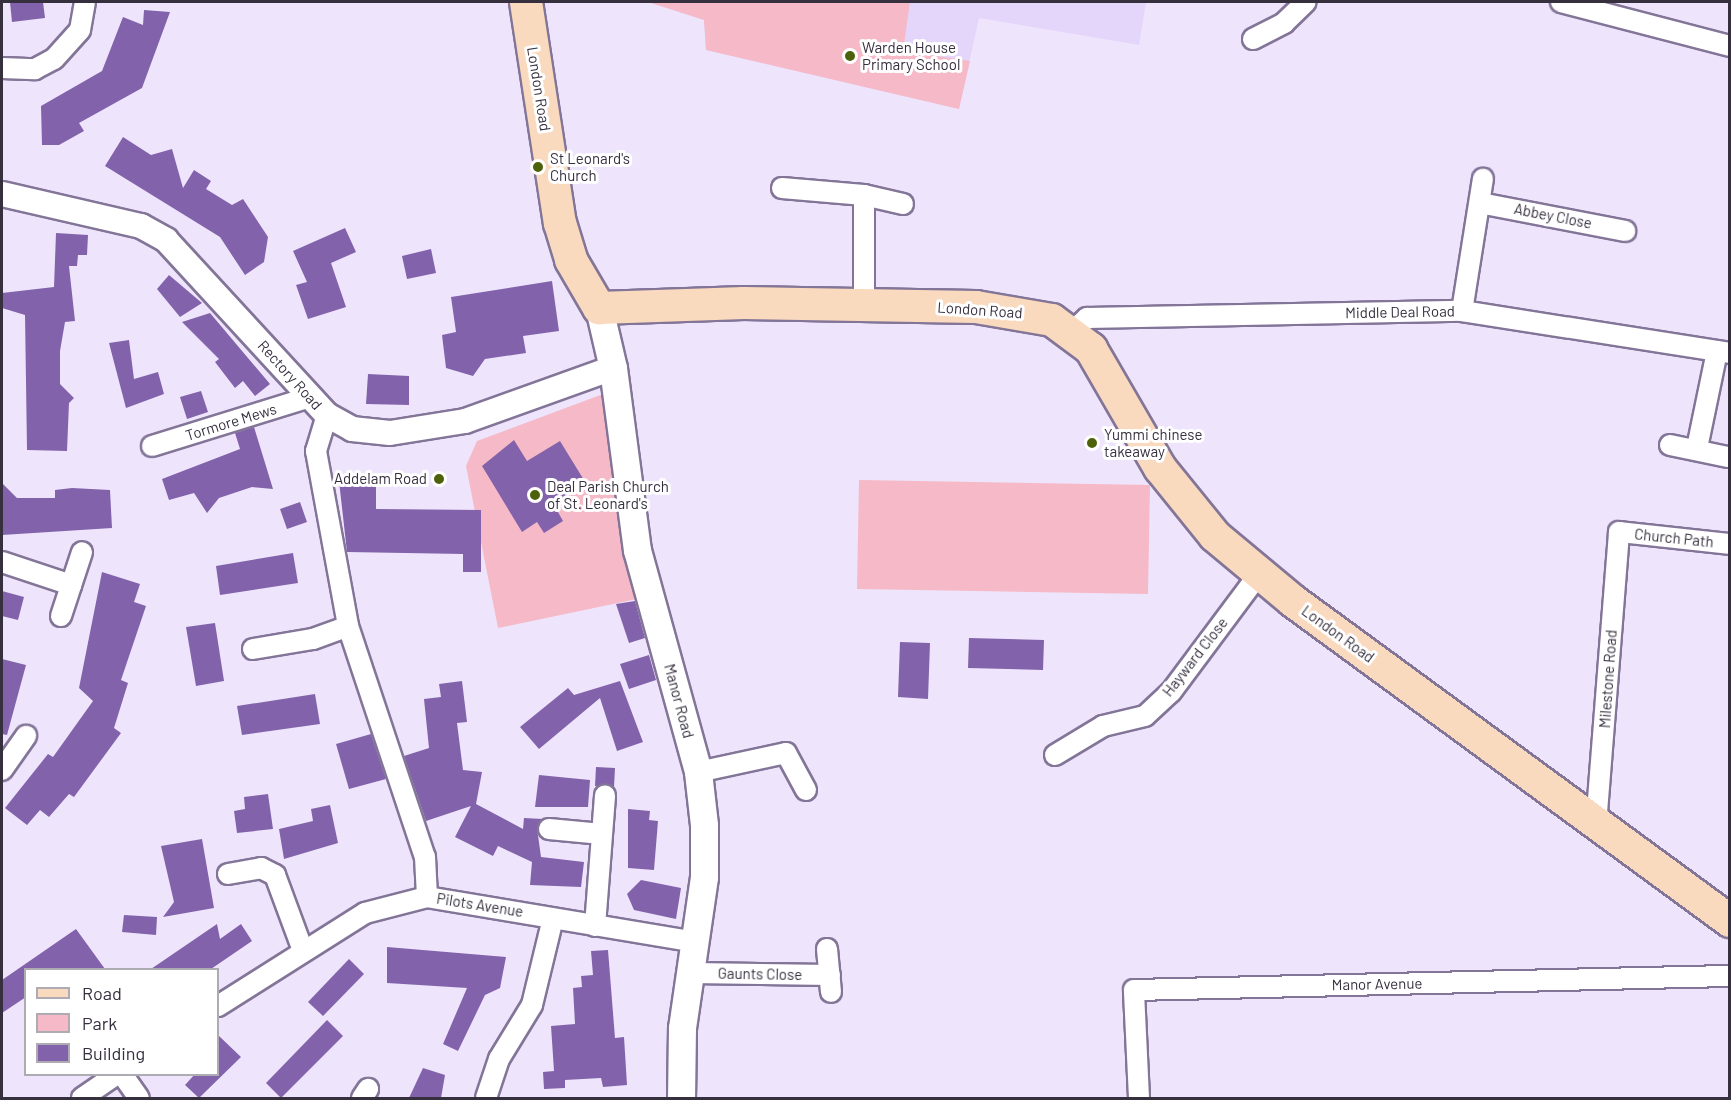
<!DOCTYPE html>
<html>
<head>
<meta charset="utf-8">
<style>
  body { margin:0 }
  #map { position:relative; width:1731px; height:1100px; overflow:hidden; background:#eee5fc; font-family:Barlow,sans-serif }
  div>[style] { position:absolute }
  .built>* { inset:0; background:#e4d6fb }
  .green>* { inset:0; background:#f6b9c7 }
  .building>* { inset:0; background:#8263ab }
  .roads { filter:drop-shadow(2px 0 #837598) drop-shadow(-2px 0 #837598) drop-shadow(0 2px #837598) drop-shadow(0 -2px #837598) }
  .minor>* { height:20px; margin:-10px; padding:0 10px; transform-origin:10px; border-radius:10px; background:#fff }
  .tertiary>* { height:24px; margin:-12px; padding:0 12px; transform-origin:12px; border-radius:12px; background:#fff }
  .secondary>* { height:27px; margin:-13.5px; padding:0 13.5px; transform-origin:13.5px; border-radius:13.5px; background:#fff }
  .primary>* { height:32px; margin:-16px; padding:0 16px; transform-origin:16px; border-radius:16px; background:#fadabf }
  .dots>* { width:16px; height:16px; translate:-50% -50%; box-sizing:border-box; border:3px solid #fff; border-radius:50% }
  span { translate:-50% -50%; white-space:nowrap; text-align:center; line-height:1.15; -webkit-text-stroke:6px #fff; paint-order:stroke }
  .poi-label { font-size:15px; color:#352f3e }
  .left { translate:0 -50%; text-align:left }
  .right { translate:-100% -50%; text-align:right }
  .street-label { font-size:15px; color:#352f3e }
  .frame { position:absolute; inset:0; border:3px solid #352f3e; pointer-events:none }
  .legend { position:absolute; left:24px; top:968px; width:195px; height:108px; box-sizing:border-box; background:#fff; border:2px solid #aeacb2; margin:0; padding:8px 10px; list-style:none; font-size:18px; color:#352f3e }
  .legend li { display:flex; align-items:center; gap:12px; height:30px }
  .legend b { width:30px; border:2px solid #aeacb2 }
</style>
</head>
<body>
<div id="map">
  <div class="built">
    <i style="clip-path:polygon(648px 2px,1146px 2px,1139px 45px,979px 18px,959px 109px,706px 50px,704px 20px)"></i>
  </div>
  <div class="green">
    <i style="clip-path:polygon(648px 2px,910px 2px,903px 51px,970px 61px,959px 109px,706px 50px,704px 20px)"></i>
    <i style="clip-path:polygon(603px 394px,637px 599px,498px 628px,466px 466px,477px 441px)"></i>
    <i style="clip-path:polygon(859px 480px,1150px 485px,1148px 594px,857px 589px)"></i>
  </div>
  <div class="building">
    <i style="clip-path:polygon(10px 2px,43px 2px,45px 18px,12px 22px)"></i>
    <i style="clip-path:polygon(144px 10px,170px 12px,142px 88px,79px 123px,84px 131px,59px 145px,42px 145px,41px 106px,102px 71px,123px 17px,143px 25px)"></i>
    <i style="clip-path:polygon(123px 137px,151px 155px,172px 149px,183px 188px,194px 170px,211px 181px,206px 189px,232px 205px,243px 199px,268px 237px,264px 262px,245px 275px,220px 237px,105px 166px)"></i>
    <i style="clip-path:polygon(345px 228px,356px 252px,331px 263px,346px 307px,308px 319px,296px 285px,307px 282px,293px 251px)"></i>
    <i style="clip-path:polygon(56px 233px,88px 235px,87px 255px,78px 255px,77px 266px,69px 266px,75px 321px,65px 322px,60px 351px,60px 384px,74px 398px,69px 403px,67px 451px,27px 450px,25px 315px,2px 308px,2px 293px,54px 287px)"></i>
    <i style="clip-path:polygon(431px 249px,436px 273px,407px 279px,402px 256px)"></i>
    <i style="clip-path:polygon(169px 275px,202px 303px,180px 317px,157px 289px)"></i>
    <i style="clip-path:polygon(552px 281px,559px 331px,523px 336px,526px 353px,485px 359px,473px 376px,446px 368px,442px 335px,456px 332px,451px 297px)"></i>
    <i style="clip-path:polygon(210px 313px,270px 384px,255px 396px,243px 381px,235px 388px,215px 362px,219px 359px,182px 322px)"></i>
    <i style="clip-path:polygon(129px 340px,134px 379px,158px 372px,164px 394px,126px 408px,109px 343px)"></i>
    <i style="clip-path:polygon(368px 374px,409px 376px,409px 405px,366px 404px)"></i>
    <i style="clip-path:polygon(201px 391px,208px 412px,187px 419px,180px 397px)"></i>
    <i style="clip-path:polygon(254px 427px,273px 489px,252px 487px,219px 498px,207px 513px,194px 493px,169px 500px,162px 479px,240px 449px,235px 433px)"></i>
    <i style="clip-path:polygon(514px 440px,527px 461px,560px 441px,587px 485px,554px 505px,563px 521px,544px 533px,537px 522px,522px 532px,482px 466px)"></i>
    <i style="clip-path:polygon(339px 481px,376px 481px,376px 509px,481px 510px,481px 572px,463px 572px,463px 554px,347px 552px)"></i>
    <i style="clip-path:polygon(2px 483px,17px 498px,55px 498px,55px 490px,72px 488px,110px 490px,112px 528px,2px 535px)"></i>
    <i style="clip-path:polygon(300px 502px,307px 522px,287px 529px,280px 509px)"></i>
    <i style="clip-path:polygon(293px 553px,298px 583px,220px 595px,216px 566px)"></i>
    <i style="clip-path:polygon(102px 572px,140px 584px,134px 602px,146px 606px,121px 680px,128px 683px,114px 728px,121px 733px,74px 797px,69px 794px,49px 817px,40px 810px,27px 825px,5px 808px,48px 754px,53px 757px,93px 701px,79px 688px)"></i>
    <i style="clip-path:polygon(2px 591px,24px 597px,18px 620px,2px 616px)"></i>
    <i style="clip-path:polygon(635px 601px,645px 638px,629px 643px,616px 604px)"></i>
    <i style="clip-path:polygon(215px 623px,224px 681px,196px 686px,186px 627px)"></i>
    <i style="clip-path:polygon(969px 638px,1044px 640px,1043px 670px,968px 668px)"></i>
    <i style="clip-path:polygon(900px 642px,930px 643px,928px 699px,898px 697px)"></i>
    <i style="clip-path:polygon(649px 655px,656px 680px,629px 689px,620px 664px)"></i>
    <i style="clip-path:polygon(2px 659px,26px 665px,7px 735px,2px 734px)"></i>
    <i style="clip-path:polygon(462px 681px,467px 722px,457px 723px,463px 770px,482px 772px,476px 804px,523px 829px,524px 818px,543px 819px,537px 828px,541px 857px,584px 862px,581px 887px,530px 885px,532px 862px,498px 846px,493px 856px,455px 837px,471px 806px,426px 821px,404px 756px,429px 748px,424px 699px,441px 697px,439px 684px)"></i>
    <i style="clip-path:polygon(620px 681px,643px 742px,617px 751px,600px 698px,539px 749px,520px 727px,568px 688px,574px 695px)"></i>
    <i style="clip-path:polygon(315px 694px,320px 724px,242px 735px,237px 706px)"></i>
    <i style="clip-path:polygon(371px 734px,386px 779px,349px 789px,336px 744px)"></i>
    <i style="clip-path:polygon(596px 767px,615px 768px,614px 787px,595px 786px)"></i>
    <i style="clip-path:polygon(539px 775px,590px 780px,588px 807px,535px 807px)"></i>
    <i style="clip-path:polygon(268px 794px,273px 829px,237px 833px,234px 811px,245px 809px,244px 797px)"></i>
    <i style="clip-path:polygon(330px 805px,338px 843px,284px 859px,279px 829px,313px 821px,311px 809px)"></i>
    <i style="clip-path:polygon(628px 809px,650px 811px,649px 820px,658px 821px,654px 870px,628px 868px)"></i>
    <i style="clip-path:polygon(202px 839px,214px 908px,163px 917px,174px 902px,161px 846px)"></i>
    <i style="clip-path:polygon(641px 880px,681px 888px,676px 919px,634px 910px,627px 894px)"></i>
    <i style="clip-path:polygon(124px 915px,157px 917px,156px 935px,122px 932px)"></i>
    <i style="clip-path:polygon(217px 924px,220px 939px,241px 924px,252px 941px,211px 969px,151px 969px)"></i>
    <i style="clip-path:polygon(76px 929px,105px 969px,26px 969px,26px 997px,2px 1013px,2px 980px)"></i>
    <i style="clip-path:polygon(387px 947px,506px 957px,500px 988px,485px 995px,458px 1051px,443px 1044px,467px 988px,387px 983px)"></i>
    <i style="clip-path:polygon(608px 950px,615px 1038px,624px 1037px,627px 1085px,603px 1087px,601px 1078px,565px 1080px,565px 1088px,544px 1089px,543px 1072px,554px 1071px,551px 1026px,575px 1024px,573px 988px,582px 987px,581px 976px,593px 975px,591px 951px)"></i>
    <i style="clip-path:polygon(349px 959px,364px 974px,323px 1016px,308px 1002px)"></i>
    <i style="clip-path:polygon(327px 1020px,343px 1036px,281px 1098px,266px 1083px)"></i>
    <i style="clip-path:polygon(218px 1035px,241px 1057px,199px 1098px,185px 1085px,195px 1074px,218px 1074px)"></i>
    <i style="clip-path:polygon(423px 1068px,445px 1075px,441px 1098px,409px 1098px)"></i>
  </div>
  <div class="roads">
    <div class="minor">
      <i style="left:1561px;top:2px;width:175px;rotate:14.6deg"></i>
      <i style="left:1253px;top:39px;width:35px;rotate:-27deg"></i>
      <i style="left:1284px;top:23px;width:30px;rotate:-44deg"></i>
      <i style="left:2px;top:68px;width:33px;rotate:2deg"></i>
      <i style="left:35px;top:69px;width:21px;rotate:-28deg"></i>
      <i style="left:54px;top:59px;width:39px;rotate:-48deg"></i>
      <i style="left:80px;top:30px;width:28px;rotate:-80deg"></i>
      <i style="left:782px;top:188px;width:82px;rotate:4.9deg"></i>
      <i style="left:864px;top:195px;width:111px;rotate:90deg"></i>
      <i style="left:864px;top:195px;width:40px;rotate:13deg"></i>
      <i style="left:1480px;top:203px;width:148px;rotate:10.9deg"></i>
      <i style="left:1462px;top:311px;width:134px;rotate:-81deg"></i>
      <i style="left:1072px;top:332px;width:21px;rotate:-43deg"></i>
      <i style="left:1087px;top:318px;width:375px;rotate:-1.1deg"></i>
      <i style="left:1462px;top:311px;width:271px;rotate:8.9deg"></i>
      <i style="left:327px;top:415px;width:38px;rotate:107deg"></i>
      <i style="left:316px;top:451px;width:178px;rotate:79.6deg"></i>
      <i style="left:348px;top:626px;width:243px;rotate:71.6deg"></i>
      <i style="left:425px;top:857px;width:40px;rotate:87.1deg"></i>
      <i style="left:1670px;top:445px;width:59px;rotate:11.7deg"></i>
      <i style="left:152px;top:446px;width:165px;rotate:-17.2deg"></i>
      <i style="left:1697px;top:448px;width:99px;rotate:-78.3deg"></i>
      <i style="left:2px;top:562px;width:73px;rotate:18.4deg"></i>
      <i style="left:61px;top:616px;width:67px;rotate:-71.8deg"></i>
      <i style="left:253px;top:649px;width:61px;rotate:-9.5deg"></i>
      <i style="left:313px;top:639px;width:37px;rotate:-20deg"></i>
      <i style="left:1055px;top:755px;width:56px;rotate:-31.1deg"></i>
      <i style="left:1103px;top:726px;width:43px;rotate:-13.4deg"></i>
      <i style="left:1145px;top:716px;width:35px;rotate:-43deg"></i>
      <i style="left:1171px;top:692px;width:147px;rotate:-53.3deg"></i>
      <i style="left:2px;top:770px;width:42px;rotate:-54.8deg"></i>
      <i style="left:698px;top:772px;width:90px;rotate:-12.2deg"></i>
      <i style="left:786px;top:753px;width:42px;rotate:61.6deg"></i>
      <i style="left:1596px;top:825px;width:294px;rotate:-85.5deg"></i>
      <i style="left:1619px;top:532px;width:112px;rotate:6.2deg"></i>
      <i style="left:549px;top:829px;width:53px;rotate:5.4deg"></i>
      <i style="left:228px;top:874px;width:34px;rotate:-10deg"></i>
      <i style="left:261px;top:868px;width:16px;rotate:27deg"></i>
      <i style="left:275px;top:875px;width:78px;rotate:69.7deg"></i>
      <i style="left:595px;top:926px;width:131px;rotate:-85.6deg"></i>
      <i style="left:827px;top:949px;width:43px;rotate:84.7deg"></i>
      <i style="left:691px;top:973px;width:139px;rotate:0.8deg"></i>
      <i style="left:218px;top:1006px;width:174px;rotate:-32.3deg"></i>
      <i style="left:365px;top:913px;width:64px;rotate:-14.5deg"></i>
      <i style="left:427px;top:897px;width:274px;rotate:9.5deg"></i>
      <i style="left:122px;top:1074px;width:29px;rotate:55deg"></i>
      <i style="left:82px;top:1098px;width:42px;rotate:-34.4deg"></i>
      <i style="left:362px;top:1098px;width:11px;rotate:-56deg"></i>
      <i style="left:486px;top:1098px;width:41px;rotate:-71.6deg"></i>
      <i style="left:499px;top:1059px;width:63px;rotate:-58.6deg"></i>
      <i style="left:532px;top:1005px;width:89px;rotate:-76.4deg"></i>
      <i style="left:1139px;top:1098px;width:108px;rotate:-92.7deg"></i>
      <i style="left:1134px;top:990px;width:596px;rotate:-1.35deg"></i>
    </div>
    <div class="tertiary">
      <i style="left:2px;top:194px;width:143px;rotate:13deg"></i>
      <i style="left:141px;top:226px;width:29px;rotate:29deg"></i>
      <i style="left:166px;top:240px;width:238px;rotate:47.4deg"></i>
      <i style="left:327px;top:415px;width:29px;rotate:29deg"></i>
      <i style="left:352px;top:429px;width:38px;rotate:6deg"></i>
      <i style="left:390px;top:433px;width:76px;rotate:-9.1deg"></i>
      <i style="left:465px;top:421px;width:157px;rotate:-19.7deg"></i>
    </div>
    <div class="secondary">
      <i style="left:599px;top:308px;width:62px;rotate:76.9deg"></i>
      <i style="left:613px;top:368px;width:184px;rotate:82.5deg"></i>
      <i style="left:637px;top:550px;width:230px;rotate:74.6deg"></i>
      <i style="left:698px;top:772px;width:53px;rotate:83.5deg"></i>
      <i style="left:704px;top:825px;width:52px;rotate:90deg"></i>
      <i style="left:704px;top:877px;width:153px;rotate:98.3deg"></i>
      <i style="left:682px;top:1028px;width:70px;rotate:90.8deg"></i>
    </div>
    <div class="primary">
      <i style="left:526px;top:2px;width:224px;rotate:81.3deg"></i>
      <i style="left:560px;top:223px;width:39px;rotate:73deg"></i>
      <i style="left:571px;top:260px;width:56px;rotate:59.7deg"></i>
      <i style="left:599px;top:308px;width:145px;rotate:-2deg"></i>
      <i style="left:744px;top:303px;width:232px;rotate:1deg"></i>
      <i style="left:976px;top:307px;width:77px;rotate:9.7deg"></i>
      <i style="left:1052px;top:320px;width:49px;rotate:36.6deg"></i>
      <i style="left:1091px;top:349px;width:138px;rotate:59.9deg"></i>
      <i style="left:1160px;top:468px;width:87px;rotate:51deg"></i>
      <i style="left:1215px;top:536px;width:102px;rotate:39.8deg"></i>
      <i style="left:1293px;top:601px;width:542px;rotate:36.21deg"></i>
    </div>
  </div>
  <div class="dots">
    <i style="left:850px;top:56px;background:#4d610a"></i>
    <i style="left:538px;top:167px;background:#4d610a"></i>
    <i style="left:1092px;top:443px;background:#4d610a"></i>
    <i style="left:439px;top:479px;background:#4d610a"></i>
    <i style="left:535px;top:495px;background:#4d610a"></i>
  </div>
  <div class="poi-label">
    <span class="left" style="left:862px;top:56px">Warden House<br>Primary School</span>
    <span class="left" style="left:550px;top:167px">St Leonard's<br>Church</span>
    <span class="left" style="left:1104px;top:443px">Yummi chinese<br>takeaway</span>
    <span class="right" style="left:427px;top:479px">Addelam Road</span>
    <span class="left" style="left:547px;top:495px">Deal Parish Church<br>of St. Leonard's</span>
  </div>
  <div class="street-label">
    <span style="left:539px;top:89px;rotate:81deg">London Road</span>
    <span style="left:1553px;top:216px;rotate:11deg">Abbey Close</span>
    <span style="left:980px;top:310px;rotate:4deg">London Road</span>
    <span style="left:1400px;top:312px;rotate:-1deg">Middle Deal Road</span>
    <span style="left:290px;top:375px;rotate:48deg">Rectory Road</span>
    <span style="left:231px;top:422px;rotate:-17deg">Tormore Mews</span>
    <span style="left:1674px;top:538px;rotate:6deg">Church Path</span>
    <span style="left:1338px;top:634px;rotate:36deg">London Road</span>
    <span style="left:1195px;top:657px;rotate:-52deg">Hayward Close</span>
    <span style="left:1608px;top:679px;rotate:-86deg">Milestone Road</span>
    <span style="left:679px;top:701px;rotate:75deg">Manor Road</span>
    <span style="left:480px;top:905px;rotate:9deg">Pilots Avenue</span>
    <span style="left:760px;top:974px;rotate:1deg">Gaunts Close</span>
    <span style="left:1377px;top:984px;rotate:-1deg">Manor Avenue</span>
  </div>
  <div class="frame"></div>
  <ul class="legend">
  <li><b style="height:8px;background:#fadabf"></b>Road</li>
  <li><b style="height:16px;background:#f6b9c7"></b>Park</li>
  <li><b style="height:16px;background:#8263ab"></b>Building</li>
  </ul>
</div>
</body>
</html>
